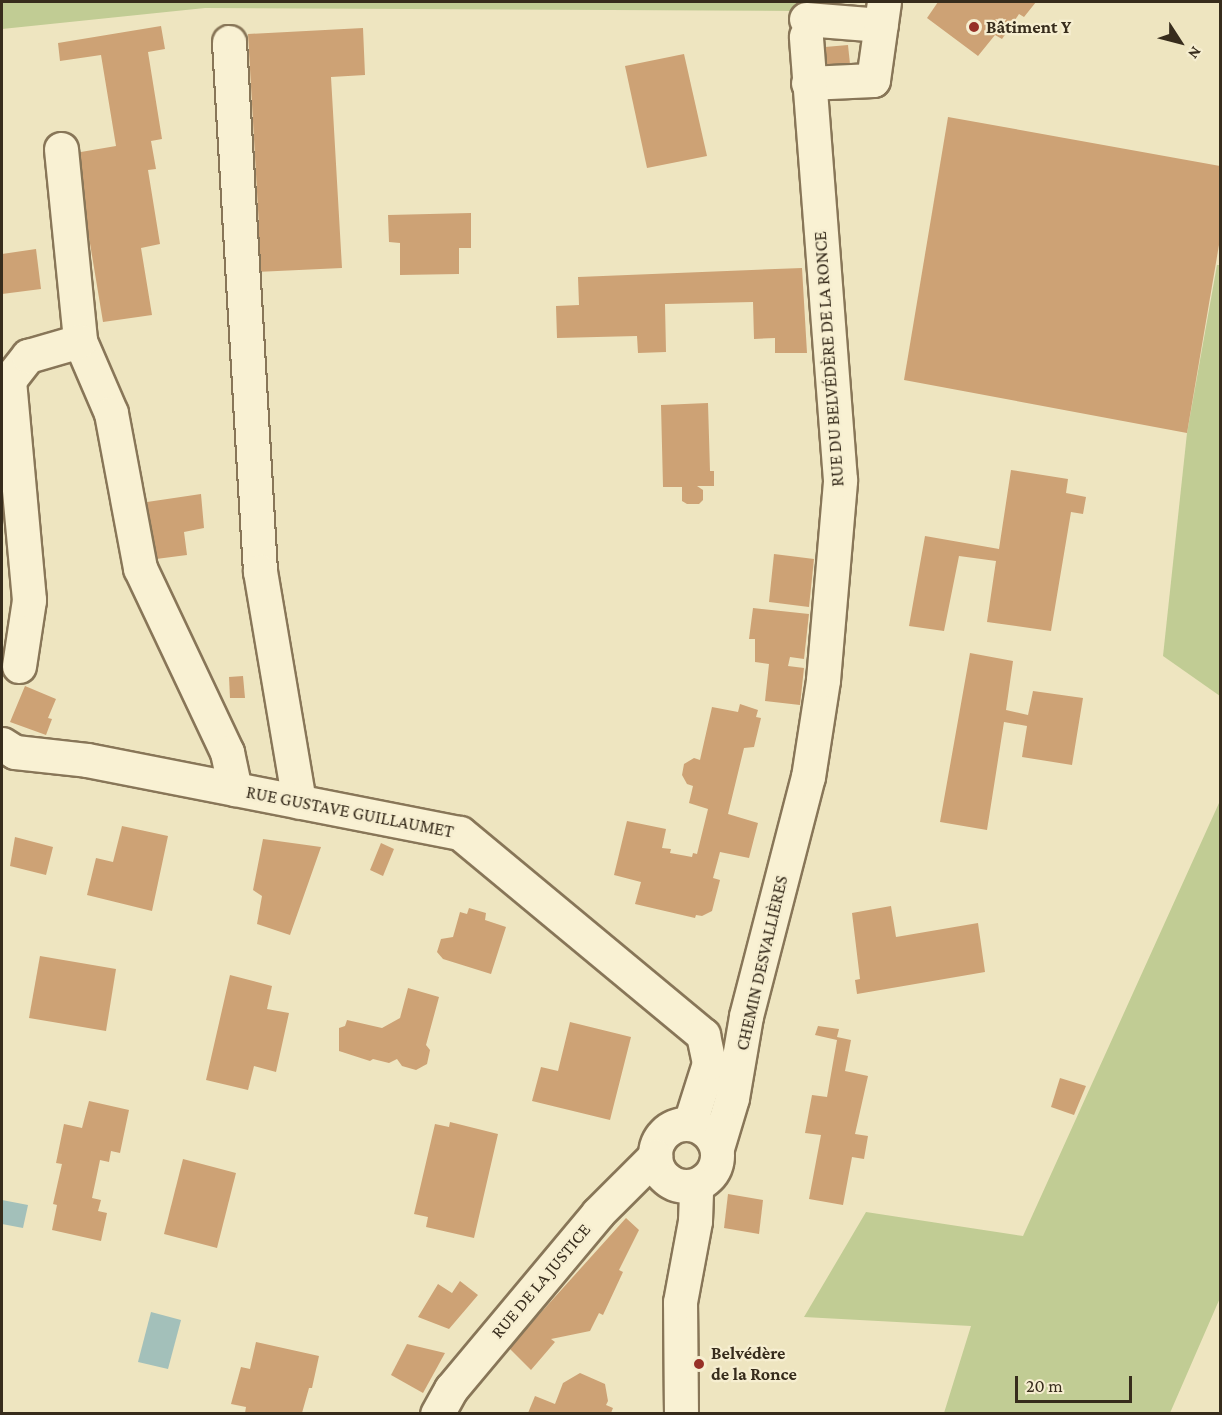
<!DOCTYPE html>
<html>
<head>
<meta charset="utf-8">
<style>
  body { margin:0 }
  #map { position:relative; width:1222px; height:1415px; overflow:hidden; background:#eee5c0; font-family:"Crimson Pro",serif }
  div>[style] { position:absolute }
  .green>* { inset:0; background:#c1cc94 }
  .water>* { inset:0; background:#a3c0ba }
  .building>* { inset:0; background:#cda275 }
  .roads { filter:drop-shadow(2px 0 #887658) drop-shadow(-2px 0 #887658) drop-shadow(0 2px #887658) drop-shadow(0 -2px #887658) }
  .minor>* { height:33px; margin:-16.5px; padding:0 16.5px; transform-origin:16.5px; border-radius:16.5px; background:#f9f1d3 }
  .minor>.ring { margin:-16.5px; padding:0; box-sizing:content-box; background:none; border:33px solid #f9f1d3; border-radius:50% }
  .dots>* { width:16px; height:16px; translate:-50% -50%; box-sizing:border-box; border:3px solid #f6eed0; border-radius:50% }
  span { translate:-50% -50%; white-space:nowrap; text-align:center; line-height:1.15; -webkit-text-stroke:4.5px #f6eed0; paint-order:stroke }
  .poi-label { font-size:18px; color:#372c1c; font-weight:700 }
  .left { translate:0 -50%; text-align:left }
  .street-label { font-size:18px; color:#372c1c }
  .frame { position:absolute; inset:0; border:3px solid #372c1c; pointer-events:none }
  .north { position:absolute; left:1150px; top:12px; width:60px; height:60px; -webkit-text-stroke:4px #f6eed0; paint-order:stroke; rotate:126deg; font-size:16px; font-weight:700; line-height:24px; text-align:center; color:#372c1c }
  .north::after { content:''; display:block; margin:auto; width:21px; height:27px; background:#372c1c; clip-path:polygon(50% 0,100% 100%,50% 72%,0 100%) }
  .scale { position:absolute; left:1015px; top:1376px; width:117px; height:27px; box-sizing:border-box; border:3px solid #372c1c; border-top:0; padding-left:8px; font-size:18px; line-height:21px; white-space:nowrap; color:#372c1c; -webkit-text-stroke:4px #f6eed0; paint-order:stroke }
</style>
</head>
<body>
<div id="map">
  <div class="green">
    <i style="clip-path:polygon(2px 2px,800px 2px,799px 11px,205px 8px,2px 29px)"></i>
    <i style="clip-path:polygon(1217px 265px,1220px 265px,1220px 696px,1163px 656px,1187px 433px)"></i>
    <i style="clip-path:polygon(1220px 792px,1220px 1298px,1170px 1413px,944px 1413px,971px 1326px,804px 1317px,866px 1212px,1023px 1236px,1219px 803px)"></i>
  </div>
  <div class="water">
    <i style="clip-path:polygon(2px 1200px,28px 1205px,23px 1228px,2px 1224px)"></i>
    <i style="clip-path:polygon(151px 1312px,181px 1320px,168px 1369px,138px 1362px)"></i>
  </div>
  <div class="building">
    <i style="clip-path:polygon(938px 2px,1036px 2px,1024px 17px,1019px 14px,1002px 39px,995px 35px,978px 56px,927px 18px)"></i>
    <i style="clip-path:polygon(161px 26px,165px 49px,148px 52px,162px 139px,151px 141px,156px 169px,148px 170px,160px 244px,141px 248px,152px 315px,103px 322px,75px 153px,116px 146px,101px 55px,60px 61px,58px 43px)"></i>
    <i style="clip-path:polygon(363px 28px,365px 75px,331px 77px,342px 268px,256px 272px,254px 227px,259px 227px,248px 34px)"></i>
    <i style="clip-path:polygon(848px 45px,850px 64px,826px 66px,825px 47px)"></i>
    <i style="clip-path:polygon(684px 54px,707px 156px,647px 168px,625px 66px)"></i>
    <i style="clip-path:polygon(948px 117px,1220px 166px,1220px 239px,1187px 433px,904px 380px)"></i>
    <i style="clip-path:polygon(471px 213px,471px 248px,459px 248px,459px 274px,400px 275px,400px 243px,389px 242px,388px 215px)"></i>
    <i style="clip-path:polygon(36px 249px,41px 289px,2px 294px,2px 254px)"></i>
    <i style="clip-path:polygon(802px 268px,807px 353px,775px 353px,775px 338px,754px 339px,753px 302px,665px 304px,666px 352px,638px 353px,637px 336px,557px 338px,556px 306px,579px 305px,578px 277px)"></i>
    <i style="clip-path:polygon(708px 403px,710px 471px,714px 471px,714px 486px,697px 486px,703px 490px,703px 500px,699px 504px,687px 504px,682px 501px,682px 487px,663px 487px,661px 405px)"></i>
    <i style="clip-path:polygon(1011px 470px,1068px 479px,1066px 493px,1086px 497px,1083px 514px,1071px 512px,1051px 631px,987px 622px,996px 561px,959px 556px,944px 631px,909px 626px,925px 536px,999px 549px)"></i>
    <i style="clip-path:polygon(201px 494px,204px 528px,184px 532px,187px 555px,156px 559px,147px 502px)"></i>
    <i style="clip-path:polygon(774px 554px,814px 559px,809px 607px,769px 602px)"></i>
    <i style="clip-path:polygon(753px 608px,809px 614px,804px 659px,790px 657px,788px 666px,804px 668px,800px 705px,765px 701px,769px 664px,755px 662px,755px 639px,749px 639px)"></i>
    <i style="clip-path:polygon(970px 653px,1013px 661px,1006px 710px,1028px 715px,1033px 691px,1083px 698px,1072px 765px,1022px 757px,1027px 726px,1004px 722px,987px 830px,940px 822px)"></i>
    <i style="clip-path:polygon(243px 676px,245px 698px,230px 698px,229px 677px)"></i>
    <i style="clip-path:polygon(25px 686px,56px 699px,48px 718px,52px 719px,46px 735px,10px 722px)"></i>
    <i style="clip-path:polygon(740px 704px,758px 710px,756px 717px,761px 718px,754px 747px,744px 748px,728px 814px,758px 823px,749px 858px,720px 852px,713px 878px,720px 880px,712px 911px,702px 916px,696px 915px,695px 918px,635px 904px,641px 882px,614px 875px,627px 821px,666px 829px,662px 848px,671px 849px,670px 853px,692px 857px,693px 853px,697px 854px,708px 809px,689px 803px,693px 786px,687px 784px,682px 775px,684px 764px,694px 758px,700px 760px,712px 707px,738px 712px)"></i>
    <i style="clip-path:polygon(122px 826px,168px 836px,152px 911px,87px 895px,96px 858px,113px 862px)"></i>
    <i style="clip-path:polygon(15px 837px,53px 847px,46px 875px,10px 866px)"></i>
    <i style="clip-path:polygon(263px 839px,321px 847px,290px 935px,257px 924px,262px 896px,253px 890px)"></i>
    <i style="clip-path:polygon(381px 843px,394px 849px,383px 876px,370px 870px)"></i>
    <i style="clip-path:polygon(891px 906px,896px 937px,978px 923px,985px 972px,857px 994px,855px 980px,860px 979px,852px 913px)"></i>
    <i style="clip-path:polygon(469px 908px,486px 913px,485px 920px,506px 927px,491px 974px,443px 959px,437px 952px,441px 939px,453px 937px,460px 912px,467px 914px)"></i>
    <i style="clip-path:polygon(40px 956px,116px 969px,106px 1031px,29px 1018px)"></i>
    <i style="clip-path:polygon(230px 975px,272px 986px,267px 1009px,289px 1013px,276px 1072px,254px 1066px,248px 1090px,206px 1080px)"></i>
    <i style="clip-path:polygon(408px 988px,439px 997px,426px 1045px,430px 1050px,427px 1064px,416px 1070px,402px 1066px,397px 1059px,389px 1063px,373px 1059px,370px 1061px,339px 1051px,339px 1028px,345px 1026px,347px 1020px,382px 1028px,400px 1018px)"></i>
    <i style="clip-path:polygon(570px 1022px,631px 1037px,610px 1120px,532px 1101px,541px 1067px,558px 1071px)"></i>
    <i style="clip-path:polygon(818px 1026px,839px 1029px,837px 1037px,851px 1040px,845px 1071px,868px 1076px,855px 1134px,868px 1136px,864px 1159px,852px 1157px,843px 1205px,809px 1199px,821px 1135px,805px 1133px,812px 1095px,827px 1097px,837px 1040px,815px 1035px)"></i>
    <i style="clip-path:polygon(1060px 1078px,1086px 1086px,1074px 1115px,1051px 1107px)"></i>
    <i style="clip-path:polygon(89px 1101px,129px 1110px,120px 1153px,111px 1151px,109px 1162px,100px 1160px,92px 1198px,101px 1200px,98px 1211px,107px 1213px,101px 1241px,52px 1230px,57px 1205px,53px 1204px,62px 1164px,56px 1163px,64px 1124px,82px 1128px)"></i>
    <i style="clip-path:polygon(450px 1122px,498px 1134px,474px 1238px,426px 1227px,428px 1217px,414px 1214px,435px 1124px,449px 1127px)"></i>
    <i style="clip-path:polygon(183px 1159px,236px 1173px,217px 1248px,164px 1234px)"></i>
    <i style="clip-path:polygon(728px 1194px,763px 1200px,759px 1234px,724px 1228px)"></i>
    <i style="clip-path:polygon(626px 1218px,639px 1230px,619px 1270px,623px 1272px,603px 1315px,599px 1313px,590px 1331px,551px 1339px,555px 1342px,531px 1370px,509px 1348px)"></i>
    <i style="clip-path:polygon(460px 1281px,478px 1295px,449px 1329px,418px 1317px,438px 1284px,452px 1293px)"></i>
    <i style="clip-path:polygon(256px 1342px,319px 1356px,312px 1388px,309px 1388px,302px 1413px,245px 1413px,246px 1407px,231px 1404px,241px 1367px,250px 1369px)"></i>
    <i style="clip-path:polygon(407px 1344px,445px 1353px,423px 1393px,391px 1375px)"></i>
    <i style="clip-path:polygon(580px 1373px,605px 1384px,608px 1401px,606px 1405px,613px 1408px,611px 1413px,528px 1413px,535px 1396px,555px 1404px,563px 1383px)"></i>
  </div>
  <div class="roads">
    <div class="minor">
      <i style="left:806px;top:19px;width:75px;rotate:4.6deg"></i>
      <i style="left:229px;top:42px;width:530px;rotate:86.65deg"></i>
      <i style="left:260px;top:571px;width:234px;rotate:80.4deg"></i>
      <i style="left:808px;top:83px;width:65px;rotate:-2.6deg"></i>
      <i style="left:873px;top:80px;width:79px;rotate:-82deg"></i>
      <i style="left:61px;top:149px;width:193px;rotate:84.3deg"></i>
      <i style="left:80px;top:341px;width:78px;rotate:66.7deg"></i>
      <i style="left:111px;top:413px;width:158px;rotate:79.4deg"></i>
      <i style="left:140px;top:568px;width:204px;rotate:64.7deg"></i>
      <i style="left:227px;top:752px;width:38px;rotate:78deg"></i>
      <i style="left:19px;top:666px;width:67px;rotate:-81.4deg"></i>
      <i style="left:29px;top:600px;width:221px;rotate:-95.2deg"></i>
      <i style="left:9px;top:380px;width:31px;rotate:-52deg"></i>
      <i style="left:28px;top:356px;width:54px;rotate:-16.1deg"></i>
      <i style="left:2px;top:744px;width:15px;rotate:32deg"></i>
      <i style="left:15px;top:752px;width:72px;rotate:6.3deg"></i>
      <i style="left:87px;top:760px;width:380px;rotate:11.1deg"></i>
      <i style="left:460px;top:833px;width:316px;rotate:39.7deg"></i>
      <i style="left:690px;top:1123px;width:63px;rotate:-72.4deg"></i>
      <i style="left:709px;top:1063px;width:29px;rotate:-102deg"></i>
      <i class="ring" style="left:655px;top:1124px;width:29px;height:29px"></i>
      <i style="left:717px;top:1148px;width:52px;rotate:-73.3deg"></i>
      <i style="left:732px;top:1098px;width:83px;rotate:-80.3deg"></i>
      <i style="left:746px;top:1016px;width:247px;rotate:-75.5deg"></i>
      <i style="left:808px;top:777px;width:98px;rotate:-81.2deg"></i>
      <i style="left:823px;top:680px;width:201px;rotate:-85.1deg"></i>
      <i style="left:840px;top:480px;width:445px;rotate:-94.4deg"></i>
      <i style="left:437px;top:1414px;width:29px;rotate:-61deg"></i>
      <i style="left:451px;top:1389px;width:229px;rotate:-50.1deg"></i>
      <i style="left:598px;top:1213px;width:81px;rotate:-45deg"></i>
      <i style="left:681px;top:1414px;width:112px;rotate:-90.5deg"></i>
      <i style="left:680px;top:1302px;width:82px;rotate:-79.5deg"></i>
      <i style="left:695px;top:1221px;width:36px;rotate:-88deg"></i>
    </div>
  </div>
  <div class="dots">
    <i style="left:974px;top:27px;background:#973027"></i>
    <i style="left:699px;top:1364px;background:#973027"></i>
  </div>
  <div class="poi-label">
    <span class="left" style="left:986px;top:27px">Bâtiment Y</span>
    <span class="left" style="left:711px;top:1364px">Belvédère<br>de la Ronce</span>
  </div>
  <div class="street-label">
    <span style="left:829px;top:359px;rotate:-94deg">RUE DU BELVÉDÈRE DE LA RONCE</span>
    <span style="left:350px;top:812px;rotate:11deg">RUE GUSTAVE GUILLAUMET</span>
    <span style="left:762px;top:963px;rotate:-77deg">CHEMIN DESVALLIÈRES</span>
    <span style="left:541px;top:1281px;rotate:-50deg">RUE DE LA JUSTICE</span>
  </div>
  <div class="frame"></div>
  <div class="north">N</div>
  <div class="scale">20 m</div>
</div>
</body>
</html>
